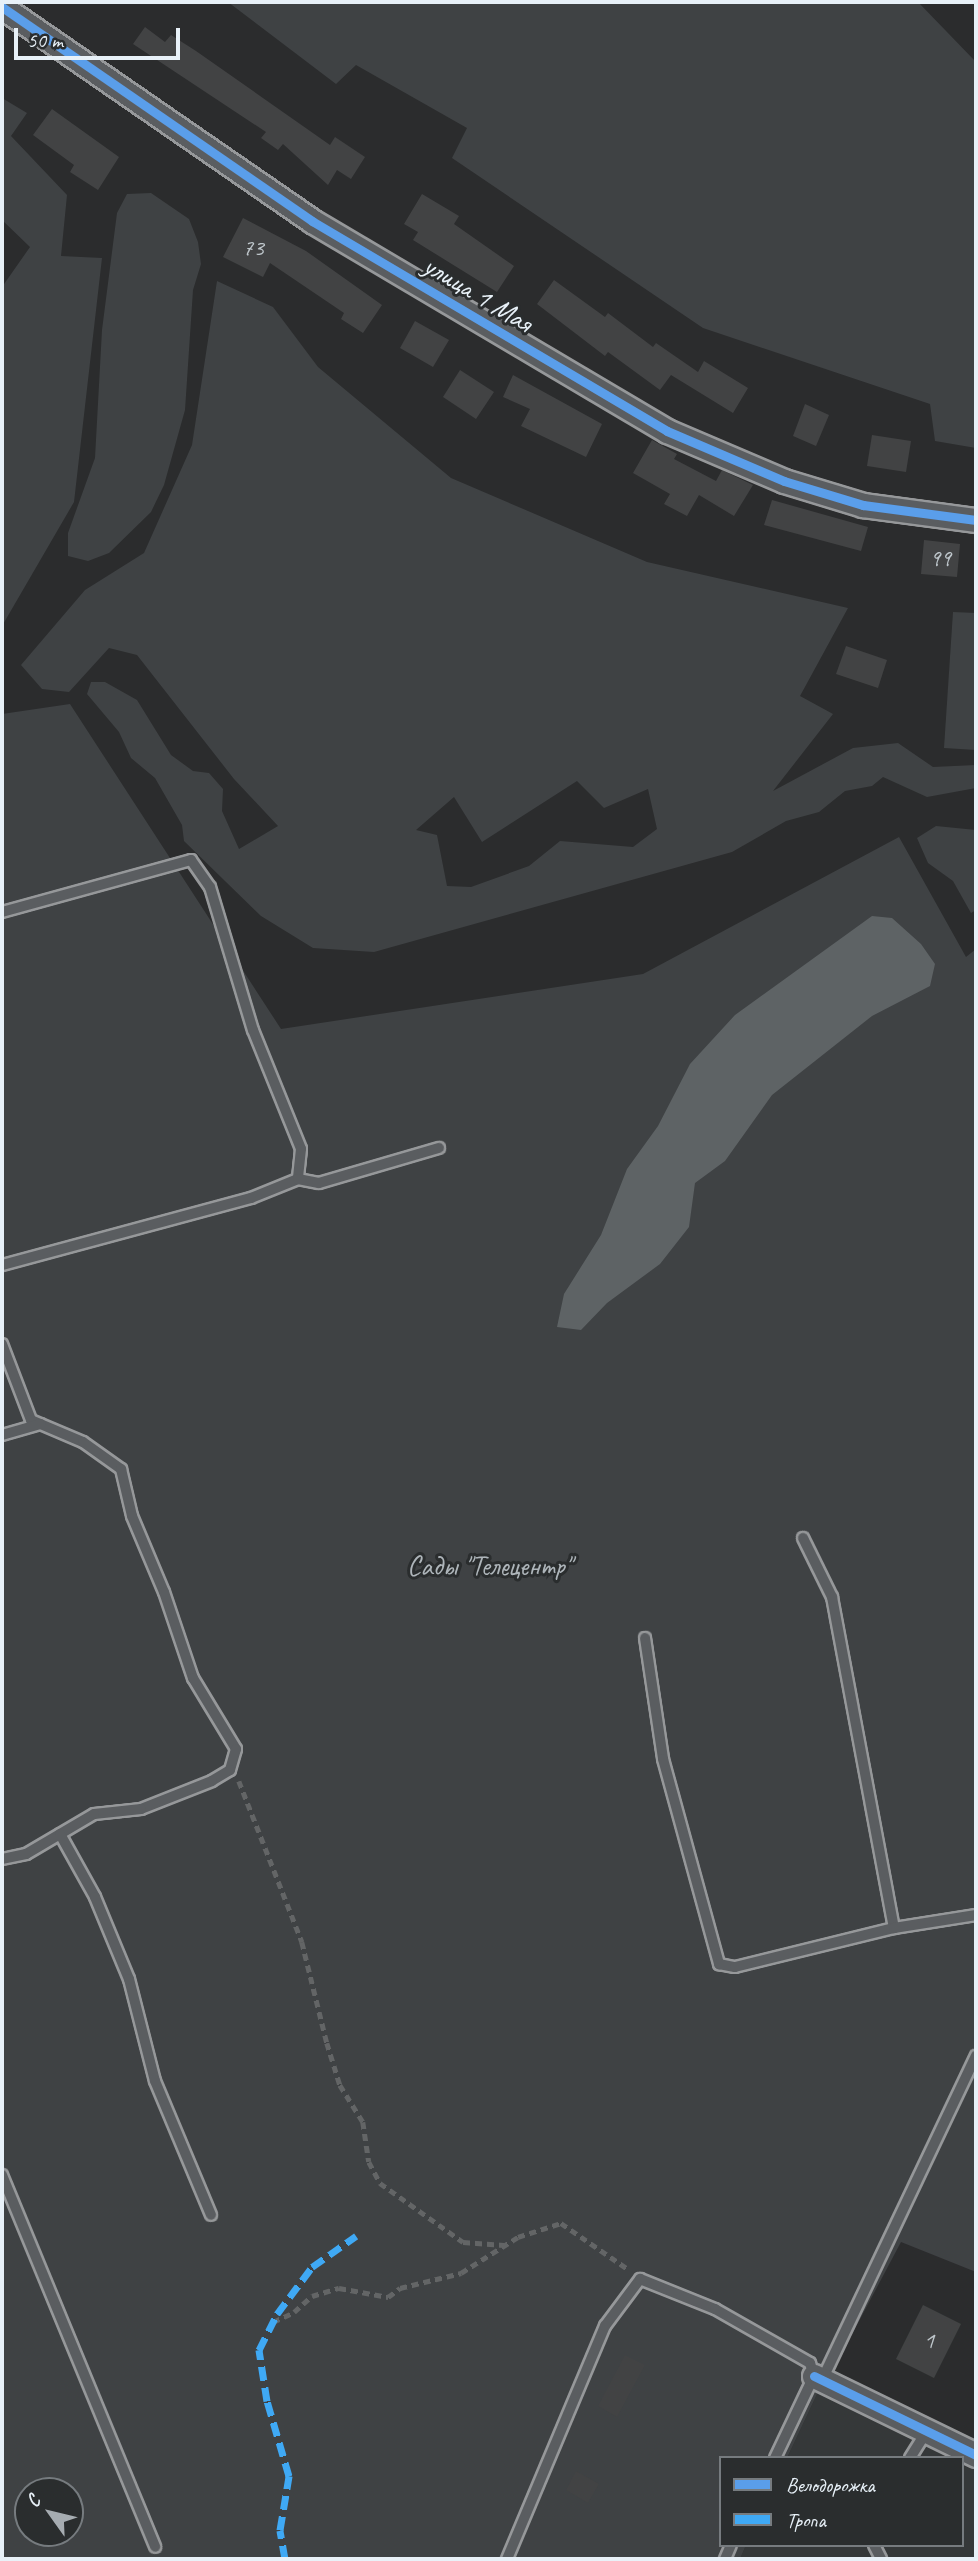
<!DOCTYPE html>
<html>
<head>
<meta charset="utf-8">
<style>
  body { margin:0 }
  #map { position:relative; width:978px; height:2561px; overflow:hidden; background:#2b2c2d; font-family:Caveat,sans-serif }
  div>[style] { position:absolute }
  .built>* { inset:0; background:#353839 }
  .green>* { inset:0; background:#3f4244 }
  .water>* { inset:0; background:#5e6365 }
  .building>* { inset:0; background:#424344 }
  .path>* { height:4.5px; margin-top:-2.25px; transform-origin:0; background:repeating-linear-gradient(90deg,#636566 0 7px,transparent 0 12px) }
  .roads { filter:drop-shadow(2px 0 #96989a) drop-shadow(-2px 0 #96989a) drop-shadow(0 2px #96989a) drop-shadow(0 -2px #96989a) }
  .lane>* { height:10px; margin:-5px; padding:0 5px; transform-origin:5px; border-radius:5px; background:#5a5d60 }
  .street>* { height:23px; margin:-11.5px; padding:0 11.5px; transform-origin:11.5px; border-radius:11.5px; background:#5a5d60 }
  .quiet>* { height:7px; margin-top:-3.5px; transform-origin:0; background:repeating-linear-gradient(90deg,#3fa9f5 0 14px,transparent 0 21px) }
  .cycleway>* { height:9px; margin:-4.5px; padding:0 4.5px; transform-origin:4.5px; border-radius:4.5px; background:#5a9eea }
  span { translate:-50% -50%; white-space:nowrap; text-align:center; line-height:1.15; -webkit-text-stroke:6px #2a2d2e; paint-order:stroke }
  .number-label { font-size:24px; color:#bec6cb }
  .number-label span { -webkit-text-stroke-width:0 }
  .street-label { font-size:28px; color:#e8f1f8 }
  .park-label { font-size:28px; color:#aeb5ba }
  .frame { position:absolute; inset:0; border:4px solid #e8f1f8; pointer-events:none }
  .legend { position:absolute; left:719px; top:2456px; width:245px; height:91px; box-sizing:border-box; background:#2a2d2e; border:2px solid #767b7f; margin:0; padding:9px 12px; list-style:none; font-size:21px; color:#e8f1f8 }
  .legend li { display:flex; align-items:center; gap:14px; height:35px }
  .legend b { width:35px; border:2px solid #767b7f }
  .north { position:absolute; left:14px; top:2477px; width:70px; height:70px; box-sizing:border-box; background:#2a2d2e; border:2px solid #767b7f; border-radius:50%; rotate:304deg; font-size:19px; font-weight:700; line-height:28px; text-align:center; color:#e8f1f8 }
  .north::after { content:''; display:block; margin:auto; width:24px; height:32px; background:#a6acb1; clip-path:polygon(50% 0,100% 100%,50% 72%,0 100%) }
  .scale { position:absolute; left:14px; top:28px; width:166px; height:32px; box-sizing:border-box; border:4px solid #e8f1f8; border-top:0; padding-left:9px; font-size:21px; line-height:24px; white-space:nowrap; color:#e8f1f8; -webkit-text-stroke:5px #2a2d2e; paint-order:stroke }
</style>
</head>
<body>
<div id="map">
  <div class="built">
    <i style="clip-path:polygon(818px 2392px,952px 2458px,787px 2458px)"></i>
    <i style="clip-path:polygon(962px 2463px,976px 2469px,976px 2559px,740px 2559px,746px 2545px,962px 2545px)"></i>
  </div>
  <div class="green">
    <i style="clip-path:polygon(228px 2px,918px 2px,976px 62px,976px 448px,935px 441px,930px 404px,703px 328px,452px 158px,467px 128px,356px 65px,336px 84px)"></i>
    <i style="clip-path:polygon(2px 98px,27px 113px,11px 136px,67px 195px,61px 256px,102px 258px,74px 502px,2px 626px,2px 287px,30px 247px,2px 220px)"></i>
    <i style="clip-path:polygon(151px 193px,189px 219px,198px 242px,201px 264px,193px 290px,185px 410px,164px 485px,151px 512px,109px 553px,88px 561px,68px 556px,68px 533px,95px 458px,102px 330px,117px 213px,127px 194px)"></i>
    <i style="clip-path:polygon(evenodd,217px 281px,273px 307px,318px 367px,451px 478px,647px 562px,848px 608px,800px 696px,833px 714px,773px 791px,853px 748px,898px 743px,933px 767px,976px 765px,976px 788px,927px 797px,883px 777px,872px 786px,845px 791px,819px 812px,786px 821px,732px 852px,374px 952px,313px 948px,261px 916px,184px 841px,182px 825px,155px 778px,131px 758px,119px 732px,87px 694px,91px 682px,105px 682px,137px 700px,171px 755px,193px 771px,209px 773px,223px 789px,222px 811px,239px 849px,278px 826px,234px 779px,137px 655px,109px 648px,69px 692px,42px 689px,21px 665px,85px 590px,144px 553px,192px 445px,217px 281px,577px 781px,604px 808px,648px 789px,657px 829px,633px 847px,560px 841px,529px 866px,471px 887px,447px 886px,437px 835px,416px 830px,454px 797px,482px 842px,577px 781px)"></i>
    <i style="clip-path:polygon(953px 612px,976px 613px,976px 750px,944px 748px)"></i>
    <i style="clip-path:polygon(evenodd,70px 704px,281px 1029px,643px 974px,899px 837px,966px 957px,976px 949px,976px 2272px,901px 2242px,832px 2372px,976px 2443px,976px 2469px,962px 2463px,962px 2458px,952px 2458px,818px 2392px,787px 2458px,721px 2458px,721px 2545px,746px 2545px,740px 2559px,2px 2559px,2px 714px,70px 704px,28px 2491px,70px 2491px,70px 2533px,28px 2533px,28px 2491px)"></i>
    <i style="clip-path:polygon(936px 826px,976px 830px,976px 910px,971px 913px,953px 881px,928px 863px,917px 838px)"></i>
  </div>
  <div class="water">
    <i style="clip-path:polygon(872px 916px,892px 918px,921px 944px,935px 964px,930px 986px,872px 1016px,772px 1095px,725px 1161px,695px 1183px,689px 1227px,660px 1264px,607px 1303px,581px 1330px,557px 1327px,564px 1294px,601px 1235px,627px 1169px,658px 1126px,690px 1064px,735px 1015px)"></i>
  </div>
  <div class="building">
    <i style="clip-path:polygon(145px 27px,165px 42px,171px 35px,196px 51px,330px 145px,335px 137px,365px 157px,351px 179px,337px 170px,328px 185px,283px 144px,278px 150px,261px 138px,266px 132px,133px 44px)"></i>
    <i style="clip-path:polygon(52px 109px,119px 157px,98px 190px,70px 172px,74px 165px,33px 135px)"></i>
    <i style="clip-path:polygon(422px 194px,459px 216px,454px 224px,514px 266px,497px 292px,413px 240px,418px 232px,404px 224px)"></i>
    <i style="clip-path:polygon(243px 218px,306px 251px,382px 305px,363px 333px,341px 319px,344px 313px,270px 263px,263px 277px,223px 257px)"></i>
    <i style="clip-path:polygon(554px 280px,605px 317px,608px 313px,653px 347px,656px 343px,698px 372px,704px 361px,748px 388px,733px 413px,671px 375px,660px 390px,608px 352px,605px 356px,537px 304px)"></i>
    <i style="clip-path:polygon(415px 321px,449px 340px,433px 367px,400px 348px)"></i>
    <i style="clip-path:polygon(460px 370px,494px 392px,476px 419px,443px 397px)"></i>
    <i style="clip-path:polygon(513px 375px,602px 424px,586px 457px,521px 426px,530px 409px,503px 397px)"></i>
    <i style="clip-path:polygon(805px 404px,829px 415px,816px 446px,793px 436px)"></i>
    <i style="clip-path:polygon(872px 435px,911px 441px,906px 472px,867px 466px)"></i>
    <i style="clip-path:polygon(652px 440px,677px 454px,674px 459px,716px 481px,722px 470px,753px 485px,734px 516px,699px 495px,687px 516px,664px 504px,670px 494px,633px 473px)"></i>
    <i style="clip-path:polygon(772px 500px,868px 527px,861px 551px,764px 525px)"></i>
    <i style="clip-path:polygon(924px 540px,960px 544px,957px 577px,921px 574px)"></i>
    <i style="clip-path:polygon(846px 646px,887px 660px,878px 688px,836px 674px)"></i>
    <i style="clip-path:polygon(923px 2305px,961px 2324px,934px 2378px,896px 2359px)"></i>
    <i style="clip-path:polygon(625px 2355px,645px 2365px,617px 2417px,598px 2406px)"></i>
    <i style="clip-path:polygon(576px 2471px,599px 2484px,588px 2503px,566px 2490px)"></i>
  </div>
  <div class="path">
    <i style="left:239px;top:1781px;width:173px;rotate:68.6deg"></i>
    <i style="left:302px;top:1942px;width:104px;rotate:76.1deg"></i>
    <i style="left:327px;top:2043px;width:44px;rotate:72.8deg"></i>
    <i style="left:340px;top:2085px;width:44px;rotate:58.1deg"></i>
    <i style="left:363px;top:2122px;width:40px;rotate:81.5deg"></i>
    <i style="left:369px;top:2162px;width:24px;rotate:62deg"></i>
    <i style="left:380px;top:2183px;width:102px;rotate:35.4deg"></i>
    <i style="left:463px;top:2242px;width:41px;rotate:4.2deg"></i>
    <i style="left:273px;top:2322px;width:23px;rotate:-25deg"></i>
    <i style="left:294px;top:2312px;width:24px;rotate:-42deg"></i>
    <i style="left:312px;top:2296px;width:28px;rotate:-17deg"></i>
    <i style="left:339px;top:2288px;width:50px;rotate:10.4deg"></i>
    <i style="left:388px;top:2297px;width:15px;rotate:-37deg"></i>
    <i style="left:400px;top:2288px;width:63px;rotate:-13.8deg"></i>
    <i style="left:461px;top:2273px;width:67px;rotate:-32.3deg"></i>
    <i style="left:518px;top:2237px;width:45px;rotate:-18deg"></i>
    <i style="left:561px;top:2223px;width:81px;rotate:34.5deg"></i>
  </div>
  <div class="roads">
    <div class="lane">
      <i style="left:2px;top:912px;width:196px;rotate:-15.4deg"></i>
      <i style="left:191px;top:860px;width:33px;rotate:55deg"></i>
      <i style="left:210px;top:887px;width:149px;rotate:73.3deg"></i>
      <i style="left:253px;top:1030px;width:128px;rotate:68deg"></i>
      <i style="left:301px;top:1149px;width:30px;rotate:96deg"></i>
      <i style="left:298px;top:1179px;width:51px;rotate:158deg"></i>
      <i style="left:251px;top:1198px;width:258px;rotate:164.9deg"></i>
      <i style="left:298px;top:1179px;width:21px;rotate:11deg"></i>
      <i style="left:319px;top:1183px;width:125px;rotate:-16.3deg"></i>
      <i style="left:2px;top:1344px;width:81px;rotate:69.1deg"></i>
      <i style="left:31px;top:1420px;width:56px;rotate:22.9deg"></i>
      <i style="left:83px;top:1442px;width:47px;rotate:35.4deg"></i>
      <i style="left:121px;top:1469px;width:48px;rotate:76.8deg"></i>
      <i style="left:132px;top:1516px;width:82px;rotate:67.2deg"></i>
      <i style="left:164px;top:1592px;width:91px;rotate:71.4deg"></i>
      <i style="left:193px;top:1678px;width:83px;rotate:58.8deg"></i>
      <i style="left:236px;top:1749px;width:22px;rotate:106deg"></i>
      <i style="left:230px;top:1770px;width:21px;rotate:149deg"></i>
      <i style="left:212px;top:1781px;width:76px;rotate:158.5deg"></i>
      <i style="left:141px;top:1809px;width:47px;rotate:173.9deg"></i>
      <i style="left:94px;top:1814px;width:79px;rotate:149.5deg"></i>
      <i style="left:26px;top:1854px;width:25px;rotate:168deg"></i>
      <i style="left:2px;top:1435px;width:40px;rotate:-16deg"></i>
      <i style="left:803px;top:1538px;width:66px;rotate:63.8deg"></i>
      <i style="left:832px;top:1597px;width:337px;rotate:79.4deg"></i>
      <i style="left:645px;top:1638px;width:122px;rotate:81.5deg"></i>
      <i style="left:663px;top:1759px;width:213px;rotate:74.7deg"></i>
      <i style="left:719px;top:1964px;width:16px;rotate:11deg"></i>
      <i style="left:735px;top:1967px;width:164px;rotate:-13.8deg"></i>
      <i style="left:894px;top:1928px;width:83px;rotate:-9deg"></i>
      <i style="left:60px;top:1834px;width:72px;rotate:60.9deg"></i>
      <i style="left:95px;top:1897px;width:89px;rotate:67.5deg"></i>
      <i style="left:129px;top:1979px;width:105px;rotate:75.7deg"></i>
      <i style="left:155px;top:2081px;width:145px;rotate:67.3deg"></i>
      <i style="left:2px;top:2175px;width:402px;rotate:67.6deg"></i>
      <i style="left:822px;top:2380px;width:359px;rotate:-64.6deg"></i>
      <i style="left:910px;top:2458px;width:32px;rotate:-58deg"></i>
      <i style="left:874px;top:2545px;width:16px;rotate:63deg"></i>
      <i style="left:507px;top:2559px;width:253px;rotate:-67.2deg"></i>
      <i style="left:605px;top:2326px;width:59px;rotate:-53.3deg"></i>
      <i style="left:640px;top:2279px;width:81px;rotate:21.8deg"></i>
      <i style="left:715px;top:2309px;width:109px;rotate:29.6deg"></i>
      <i style="left:810px;top:2363px;width:14px;rotate:73deg"></i>
      <i style="left:814px;top:2376px;width:91px;rotate:115.4deg"></i>
      <i style="left:725px;top:2559px;width:15px;rotate:-67deg"></i>
    </div>
    <div class="street">
      <i style="left:2px;top:7px;width:377px;rotate:34.6deg"></i>
      <i style="left:312px;top:221px;width:412px;rotate:30.6deg"></i>
      <i style="left:667px;top:431px;width:127px;rotate:23.1deg"></i>
      <i style="left:784px;top:481px;width:83px;rotate:16.9deg"></i>
      <i style="left:863px;top:505px;width:114px;rotate:7.6deg"></i>
      <i style="left:814px;top:2376px;width:180px;rotate:26deg"></i>
    </div>
  </div>
  <div class="quiet">
    <i style="left:285px;top:2559px;width:29px;rotate:-100deg"></i>
    <i style="left:280px;top:2530px;width:55px;rotate:-80.5deg"></i>
    <i style="left:289px;top:2476px;width:78px;rotate:-106.3deg"></i>
    <i style="left:267px;top:2401px;width:52px;rotate:-98.9deg"></i>
    <i style="left:259px;top:2350px;width:40px;rotate:-63.4deg"></i>
    <i style="left:277px;top:2314px;width:59px;rotate:-53.3deg"></i>
    <i style="left:312px;top:2267px;width:54px;rotate:-35.2deg"></i>
  </div>
  <div class="cycleway">
    <i style="left:2px;top:7px;width:377px;rotate:34.6deg"></i>
    <i style="left:312px;top:221px;width:412px;rotate:30.6deg"></i>
    <i style="left:667px;top:431px;width:127px;rotate:23.1deg"></i>
    <i style="left:784px;top:481px;width:83px;rotate:16.9deg"></i>
    <i style="left:863px;top:505px;width:114px;rotate:7.6deg"></i>
    <i style="left:814px;top:2376px;width:180px;rotate:26deg"></i>
  </div>
  <div class="number-label">
    <span style="left:253px;top:248px">73</span>
    <span style="left:940px;top:559px">99</span>
    <span style="left:929px;top:2341px">1</span>
  </div>
  <div class="street-label">
    <span style="left:478px;top:294px;rotate:31deg">улица 1 Мая</span>
  </div>
  <div class="park-label">
    <span style="left:489px;top:1566px">Сады "Телецентр"</span>
  </div>
  <div class="frame"></div>
  <ul class="legend">
  <li><b style="height:9px;background:#5a9eea"></b>Велодорожка</li>
  <li><b style="height:9px;background:#3fa9f5"></b>Тропа</li>
  </ul>
  <div class="north">С</div>
  <div class="scale">50 m</div>
</div>
</body>
</html>
